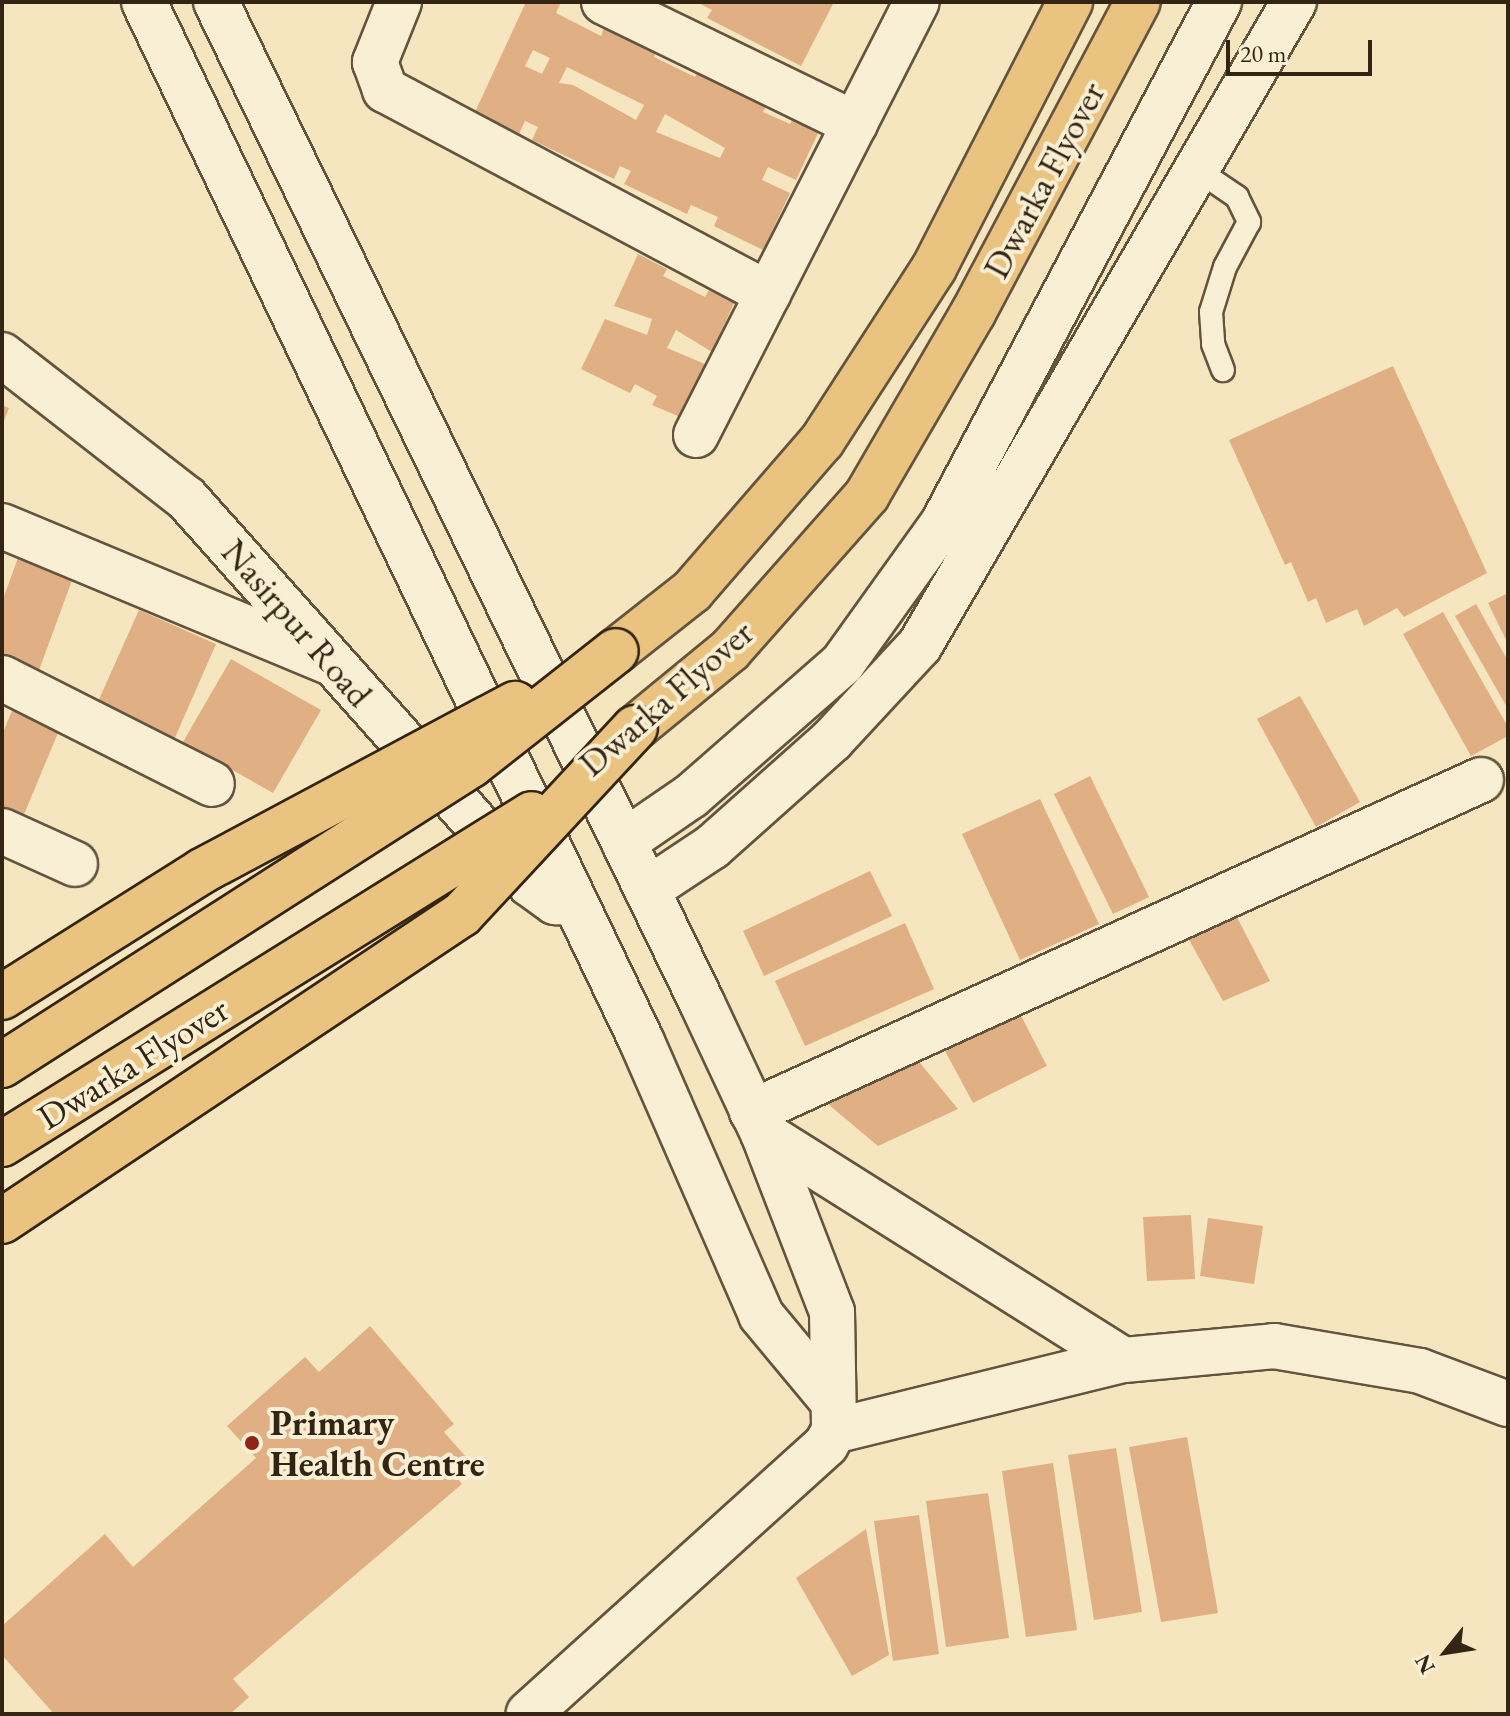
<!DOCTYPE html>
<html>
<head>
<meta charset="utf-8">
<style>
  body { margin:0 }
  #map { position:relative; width:1510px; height:1716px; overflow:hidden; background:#f5e6bf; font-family:"EB Garamond",serif }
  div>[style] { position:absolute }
  .building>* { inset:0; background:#e0af84 }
  .roads { filter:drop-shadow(2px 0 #64543e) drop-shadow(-2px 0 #64543e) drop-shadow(0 2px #64543e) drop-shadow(0 -2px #64543e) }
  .lane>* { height:22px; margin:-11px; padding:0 11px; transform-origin:11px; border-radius:11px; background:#f8efd5 }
  .street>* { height:44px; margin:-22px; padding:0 22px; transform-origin:22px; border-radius:22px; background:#f8efd5 }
  .secondary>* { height:44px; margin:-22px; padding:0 22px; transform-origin:22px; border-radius:22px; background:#f8efd5 }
  .primary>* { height:44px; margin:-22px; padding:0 22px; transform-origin:22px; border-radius:22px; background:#eac380 }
  .bridges { filter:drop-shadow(2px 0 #332413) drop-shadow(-2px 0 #332413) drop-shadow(0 2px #332413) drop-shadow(0 -2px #332413) }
  .primary-bridge>* { height:44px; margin:-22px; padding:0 22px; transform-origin:22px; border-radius:22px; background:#eac380 }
  .dots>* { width:22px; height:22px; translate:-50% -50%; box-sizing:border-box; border:4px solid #f8efd5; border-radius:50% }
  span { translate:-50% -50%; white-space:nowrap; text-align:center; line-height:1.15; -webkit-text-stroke:8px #f8efd5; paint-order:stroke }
  .street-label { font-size:36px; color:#332413 }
  .poi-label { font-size:36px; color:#332413; font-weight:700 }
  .left { translate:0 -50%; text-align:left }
  .frame { position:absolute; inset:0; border:4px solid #332413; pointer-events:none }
  .north { position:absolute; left:1406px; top:1612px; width:80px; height:80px; -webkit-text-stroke:6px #f8efd5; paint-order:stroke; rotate:240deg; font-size:22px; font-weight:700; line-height:32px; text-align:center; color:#332413 }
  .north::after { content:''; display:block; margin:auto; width:28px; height:36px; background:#332413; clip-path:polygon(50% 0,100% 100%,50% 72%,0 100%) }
  .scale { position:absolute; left:1226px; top:40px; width:146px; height:36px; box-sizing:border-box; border:4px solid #332413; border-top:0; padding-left:10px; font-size:24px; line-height:28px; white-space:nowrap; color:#332413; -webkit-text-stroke:6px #f8efd5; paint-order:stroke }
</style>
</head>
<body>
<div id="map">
  <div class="building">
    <i style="clip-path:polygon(evenodd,526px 2px,555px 2px,560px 4px,556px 13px,601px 36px,605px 25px,656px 51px,654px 57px,695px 77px,698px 71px,767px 104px,763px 112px,790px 124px,794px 116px,820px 129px,796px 180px,768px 167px,762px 180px,790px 193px,763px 250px,714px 226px,718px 217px,691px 205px,687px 214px,624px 184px,631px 171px,620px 166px,614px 179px,532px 140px,538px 127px,525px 121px,519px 134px,475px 112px,526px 2px,533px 50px,550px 58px,542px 74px,525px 66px,533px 50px,526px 2px,567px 67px,644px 105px,636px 120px,573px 85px,559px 83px,567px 67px,526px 2px,665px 114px,725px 148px,720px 158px,656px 132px,665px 114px)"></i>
    <i style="clip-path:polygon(697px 2px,834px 2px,801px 66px,707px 18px,712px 10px)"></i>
    <i style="clip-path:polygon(638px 254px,667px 269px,663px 276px,705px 297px,709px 290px,734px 303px,712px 352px,676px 330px,667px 348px,705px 364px,680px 417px,652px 405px,657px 396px,635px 384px,630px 393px,581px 369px,605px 319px,647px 335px,652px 319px,614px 306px)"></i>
    <i style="clip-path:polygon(1393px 366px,1487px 573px,1404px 617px,1397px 608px,1364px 626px,1357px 609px,1326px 623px,1316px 598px,1308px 602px,1291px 562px,1285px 565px,1229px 440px)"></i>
    <i style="clip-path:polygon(2px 405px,9px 408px,2px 426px)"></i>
    <i style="clip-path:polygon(23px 544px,78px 564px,35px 681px,2px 669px,2px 602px)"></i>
    <i style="clip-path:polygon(1508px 593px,1508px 644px,1488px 603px)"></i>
    <i style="clip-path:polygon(1476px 604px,1508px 661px,1508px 709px,1455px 616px)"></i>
    <i style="clip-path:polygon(139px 610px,216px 644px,170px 749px,92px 715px)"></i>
    <i style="clip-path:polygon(1443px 612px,1508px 727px,1508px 736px,1471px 756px,1403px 634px)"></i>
    <i style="clip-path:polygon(231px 659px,321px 710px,273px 793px,183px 742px)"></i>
    <i style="clip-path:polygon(1300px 696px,1360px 802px,1316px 827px,1257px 719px)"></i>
    <i style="clip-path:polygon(16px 701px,63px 721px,20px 824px,2px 817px,2px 735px)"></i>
    <i style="clip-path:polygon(1090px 776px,1149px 897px,1113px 914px,1054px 794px)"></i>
    <i style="clip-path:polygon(1040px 799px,1099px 924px,1020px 960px,962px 834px)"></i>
    <i style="clip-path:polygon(870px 871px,892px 916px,764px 976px,743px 931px)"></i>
    <i style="clip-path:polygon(1229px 902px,1270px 981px,1223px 1001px,1182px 927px)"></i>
    <i style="clip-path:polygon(905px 923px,934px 989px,805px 1046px,775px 981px)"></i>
    <i style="clip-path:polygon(1018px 1010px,1047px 1066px,973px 1103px,944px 1049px)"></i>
    <i style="clip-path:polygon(910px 1051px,958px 1109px,878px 1146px,822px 1099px)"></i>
    <i style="clip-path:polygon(1191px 1215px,1195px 1279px,1147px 1281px,1143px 1217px)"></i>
    <i style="clip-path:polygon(1208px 1218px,1263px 1226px,1254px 1284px,1200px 1276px)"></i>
    <i style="clip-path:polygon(370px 1326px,454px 1424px,444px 1432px,465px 1456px,450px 1469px,462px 1484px,233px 1679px,249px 1697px,230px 1714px,54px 1714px,2px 1655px,2px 1626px,105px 1534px,133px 1567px,256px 1458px,227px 1426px,305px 1357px,319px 1372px)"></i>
    <i style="clip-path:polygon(1187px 1437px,1218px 1613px,1161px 1622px,1129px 1447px)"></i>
    <i style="clip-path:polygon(1116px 1448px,1142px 1612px,1094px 1620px,1068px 1455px)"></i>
    <i style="clip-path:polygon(1053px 1463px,1077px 1630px,1026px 1637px,1002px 1471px)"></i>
    <i style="clip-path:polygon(988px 1493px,1009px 1638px,946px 1647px,926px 1501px)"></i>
    <i style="clip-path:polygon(919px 1515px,939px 1654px,893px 1661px,874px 1521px)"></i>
    <i style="clip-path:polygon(866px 1529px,889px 1655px,852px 1676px,796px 1578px)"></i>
  </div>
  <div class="roads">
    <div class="lane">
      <i style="left:1196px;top:169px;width:50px;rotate:34.3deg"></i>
      <i style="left:1237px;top:197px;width:28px;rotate:64deg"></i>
      <i style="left:1249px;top:222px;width:51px;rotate:118.1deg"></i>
      <i style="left:1225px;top:267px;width:47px;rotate:107.3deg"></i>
      <i style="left:1211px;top:312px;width:32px;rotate:86deg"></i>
      <i style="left:1213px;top:344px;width:28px;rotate:69deg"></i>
    </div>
    <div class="street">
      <i style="left:399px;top:2px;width:65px;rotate:111.8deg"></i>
      <i style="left:375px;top:62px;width:30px;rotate:70deg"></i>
      <i style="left:385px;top:90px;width:434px;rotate:28deg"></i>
      <i style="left:604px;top:2px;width:279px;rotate:25.9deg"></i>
      <i style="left:696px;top:435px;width:486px;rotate:-63deg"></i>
      <i style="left:2px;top:526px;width:356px;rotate:22.6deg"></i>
      <i style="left:2px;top:678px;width:235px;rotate:26.8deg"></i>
      <i style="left:2px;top:831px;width:80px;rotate:24.3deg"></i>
      <i style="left:752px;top:1112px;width:801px;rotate:-24.49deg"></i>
    </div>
    <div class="secondary">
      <i style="left:144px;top:2px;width:1153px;rotate:64.41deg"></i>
      <i style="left:642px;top:1042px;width:298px;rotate:66.4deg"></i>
      <i style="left:761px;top:1315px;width:108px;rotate:50.3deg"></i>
      <i style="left:216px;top:2px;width:1113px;rotate:64.1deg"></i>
      <i style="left:702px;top:1003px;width:144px;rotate:64.9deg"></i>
      <i style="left:763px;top:1133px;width:192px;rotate:68.9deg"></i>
      <i style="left:832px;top:1312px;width:119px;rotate:89deg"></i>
      <i style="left:834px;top:1431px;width:16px;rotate:120deg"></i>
      <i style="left:826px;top:1445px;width:401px;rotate:137.9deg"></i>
      <i style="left:2px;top:355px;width:233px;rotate:37.9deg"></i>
      <i style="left:186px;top:498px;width:517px;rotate:48.29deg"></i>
      <i style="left:530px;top:884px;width:31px;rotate:36deg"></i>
      <i style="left:555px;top:902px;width:20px;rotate:3deg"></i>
      <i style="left:624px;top:842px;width:81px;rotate:-34.5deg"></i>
      <i style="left:691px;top:796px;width:201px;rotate:-41.2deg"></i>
      <i style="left:842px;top:664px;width:173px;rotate:-54.4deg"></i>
      <i style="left:943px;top:523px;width:590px;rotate:-62.09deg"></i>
      <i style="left:647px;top:890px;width:78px;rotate:-33.5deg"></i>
      <i style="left:712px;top:847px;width:161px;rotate:-41.7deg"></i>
      <i style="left:832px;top:740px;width:129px;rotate:-47.2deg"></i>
      <i style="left:920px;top:645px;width:744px;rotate:-59.82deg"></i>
      <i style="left:763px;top:1133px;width:426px;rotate:32.2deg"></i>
      <i style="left:834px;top:1431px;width:299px;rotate:-13.8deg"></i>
      <i style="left:1124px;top:1360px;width:151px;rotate:-5.3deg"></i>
      <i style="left:1274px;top:1346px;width:148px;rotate:9.7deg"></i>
      <i style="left:1420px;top:1371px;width:94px;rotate:20.6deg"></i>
    </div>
    <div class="primary">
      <i style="left:616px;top:651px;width:97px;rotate:-38.3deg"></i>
      <i style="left:692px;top:591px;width:198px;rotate:-49.1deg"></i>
      <i style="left:822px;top:441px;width:206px;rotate:-57.1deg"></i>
      <i style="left:934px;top:268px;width:299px;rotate:-62.9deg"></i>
      <i style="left:635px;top:728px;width:123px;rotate:-39.4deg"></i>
      <i style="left:730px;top:650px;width:207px;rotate:-48.5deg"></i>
      <i style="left:867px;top:495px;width:211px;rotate:-59.8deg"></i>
      <i style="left:973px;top:313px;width:352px;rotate:-62.1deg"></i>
    </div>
  </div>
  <div class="bridges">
    <div class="primary-bridge">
      <i style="left:2px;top:997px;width:236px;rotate:-32.2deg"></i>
      <i style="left:202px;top:871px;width:355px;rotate:-28.1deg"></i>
      <i style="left:2px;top:1065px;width:557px;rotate:-32.61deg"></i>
      <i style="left:471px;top:765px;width:184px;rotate:-38.2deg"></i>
      <i style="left:2px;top:1144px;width:624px;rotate:-31.91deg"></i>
      <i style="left:2px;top:1221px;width:553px;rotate:-33.72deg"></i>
      <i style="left:462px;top:914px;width:254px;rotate:-47.1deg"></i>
    </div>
  </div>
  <div class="dots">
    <i style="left:252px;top:1443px;background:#8f2418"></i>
  </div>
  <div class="street-label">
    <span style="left:1044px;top:180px;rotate:-62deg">Dwarka Flyover</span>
    <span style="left:297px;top:623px;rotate:49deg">Nasirpur Road</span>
    <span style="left:666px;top:698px;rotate:-41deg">Dwarka Flyover</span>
    <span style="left:133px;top:1063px;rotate:-32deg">Dwarka Flyover</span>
  </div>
  <div class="poi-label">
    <span class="left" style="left:270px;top:1443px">Primary<br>Health Centre</span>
  </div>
  <div class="frame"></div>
  <div class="north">N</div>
  <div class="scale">20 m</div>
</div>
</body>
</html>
